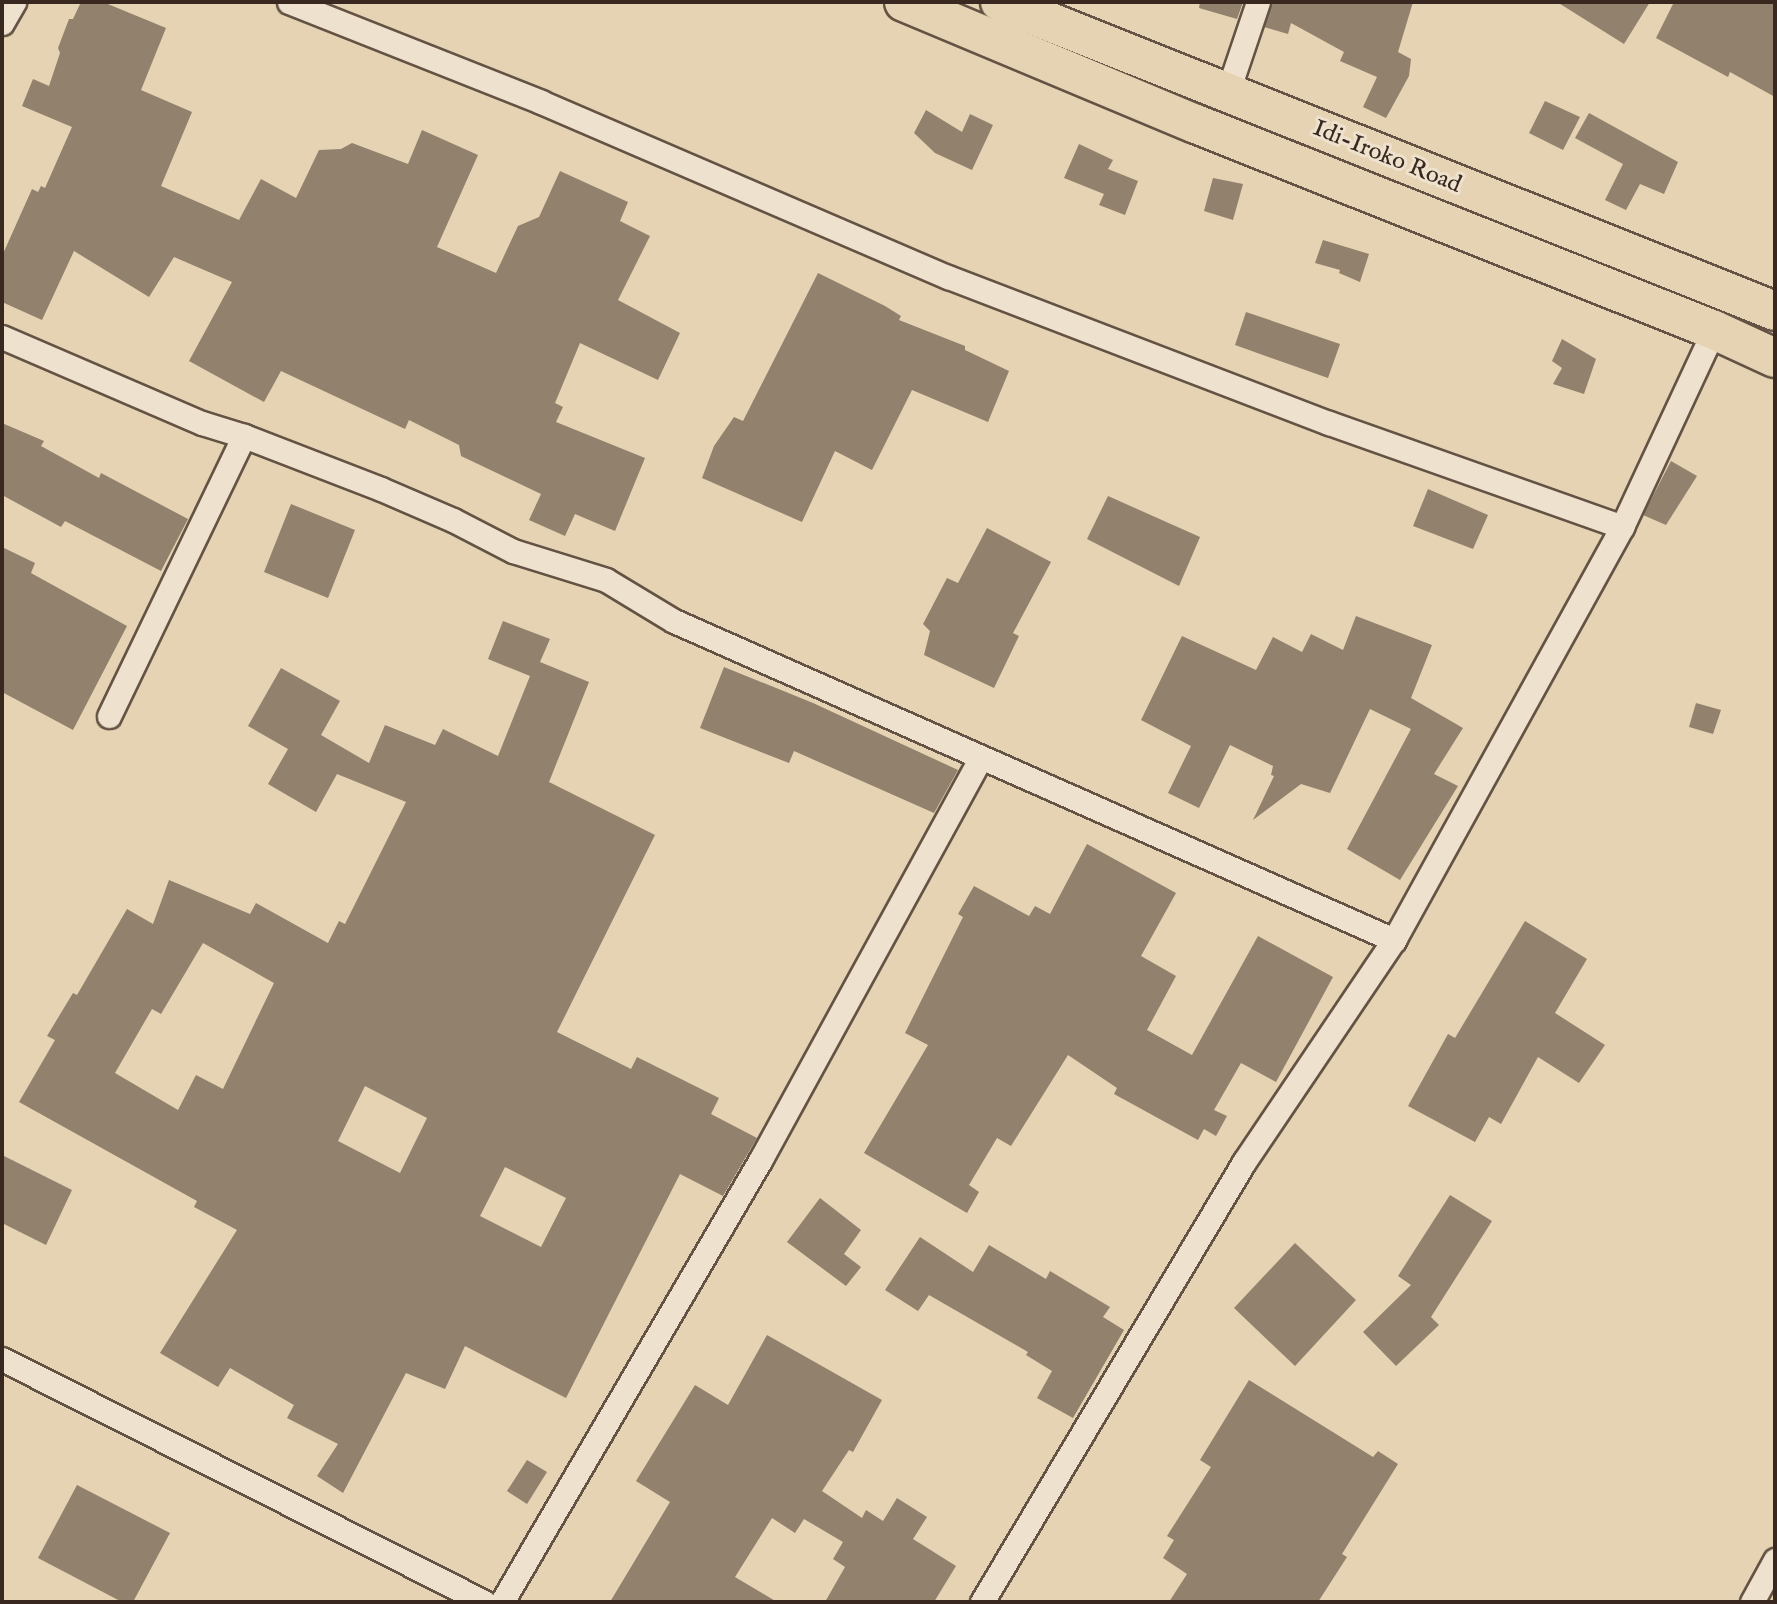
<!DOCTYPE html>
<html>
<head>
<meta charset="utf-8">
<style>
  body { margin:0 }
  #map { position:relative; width:1777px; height:1604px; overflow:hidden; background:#e5d3b3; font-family:"IM FELL English",serif }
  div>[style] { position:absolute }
  .building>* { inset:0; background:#92816c }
  .roads { filter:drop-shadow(2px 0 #645344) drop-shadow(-2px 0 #645344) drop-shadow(0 2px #645344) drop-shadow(0 -2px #645344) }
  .street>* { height:23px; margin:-11.5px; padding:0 11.5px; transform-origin:11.5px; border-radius:11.5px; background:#eee2ce }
  .highway>* { height:38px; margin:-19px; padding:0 19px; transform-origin:19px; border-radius:19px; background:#e5d3b3 }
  span { translate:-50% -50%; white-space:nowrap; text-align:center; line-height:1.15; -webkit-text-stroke:6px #eee2ce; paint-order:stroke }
  .street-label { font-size:24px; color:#39281f }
  .frame { position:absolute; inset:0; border:4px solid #39281f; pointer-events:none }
</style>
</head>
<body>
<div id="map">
  <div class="building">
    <i style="clip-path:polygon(81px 2px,103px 2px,166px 28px,141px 90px,192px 112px,161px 186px,239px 220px,261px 179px,296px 198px,319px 150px,341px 149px,352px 143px,408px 164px,422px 130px,478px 155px,437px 247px,496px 273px,518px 226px,539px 217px,560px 171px,628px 202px,620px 221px,650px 236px,618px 300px,680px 333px,658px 380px,580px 343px,555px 403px,563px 407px,556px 422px,645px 458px,615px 531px,575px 514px,565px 536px,529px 520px,541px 494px,461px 456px,459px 445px,409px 420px,405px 429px,281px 371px,264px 402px,189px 361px,232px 282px,174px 257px,149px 297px,74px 251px,42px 320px,2px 302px,2px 256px,32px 189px,38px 192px,41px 186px,45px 188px,72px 127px,22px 106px,33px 79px,49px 86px,60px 53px,58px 48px,69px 19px,73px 19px)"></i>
    <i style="clip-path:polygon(1200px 2px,1243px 2px,1237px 19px,1199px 8px)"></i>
    <i style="clip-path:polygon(1272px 2px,1413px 2px,1398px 52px,1411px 59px,1409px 76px,1386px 118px,1363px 107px,1377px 77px,1340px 61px,1344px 52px,1291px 23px,1288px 34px,1264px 27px)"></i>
    <i style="clip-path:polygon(1557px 2px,1650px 2px,1624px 44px)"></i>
    <i style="clip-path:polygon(1674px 2px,1775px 2px,1775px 97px,1730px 72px,1728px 77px,1656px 38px)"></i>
    <i style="clip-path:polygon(1545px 101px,1580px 117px,1563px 150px,1529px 133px)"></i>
    <i style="clip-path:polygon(926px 110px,962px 132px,970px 114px,993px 125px,972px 170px,935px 153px,914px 133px)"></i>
    <i style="clip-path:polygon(1589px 113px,1678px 162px,1664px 194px,1640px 184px,1626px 210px,1605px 200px,1623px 164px,1575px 138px)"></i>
    <i style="clip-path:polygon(1079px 144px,1113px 160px,1108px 169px,1138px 181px,1125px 215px,1099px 205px,1104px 194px,1064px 178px)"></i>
    <i style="clip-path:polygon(1213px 178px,1243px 184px,1233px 220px,1204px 211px)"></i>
    <i style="clip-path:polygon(1323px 240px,1369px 254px,1360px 282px,1339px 273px,1340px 270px,1315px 263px)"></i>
    <i style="clip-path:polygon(818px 273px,885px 306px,901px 316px,899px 320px,965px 346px,965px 350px,1009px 371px,988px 422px,912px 390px,872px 470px,835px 451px,802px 522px,702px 478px,714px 446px,734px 417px,743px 421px)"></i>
    <i style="clip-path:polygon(1246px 312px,1340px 344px,1328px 378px,1235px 345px)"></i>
    <i style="clip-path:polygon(1562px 339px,1596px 359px,1584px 394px,1553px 384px,1562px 368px,1552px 361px)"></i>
    <i style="clip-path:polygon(2px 423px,44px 441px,41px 446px,99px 478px,101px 473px,188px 519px,161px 571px,65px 521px,61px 527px,2px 495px)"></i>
    <i style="clip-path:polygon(1671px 461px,1697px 476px,1666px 525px,1643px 515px)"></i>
    <i style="clip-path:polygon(1428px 489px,1488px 515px,1473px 549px,1413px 526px)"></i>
    <i style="clip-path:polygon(1108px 496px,1200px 537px,1179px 586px,1087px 539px)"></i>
    <i style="clip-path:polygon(291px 504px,355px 530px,328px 598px,264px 572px)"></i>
    <i style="clip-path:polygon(987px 528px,1051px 562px,1013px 633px,1019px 636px,994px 688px,924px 655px,930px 631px,923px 624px,947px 578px,958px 583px)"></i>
    <i style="clip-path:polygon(2px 547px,35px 563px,31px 573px,127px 626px,73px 730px,2px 692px)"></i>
    <i style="clip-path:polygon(1356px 616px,1432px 645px,1411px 698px,1463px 728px,1434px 774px,1458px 786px,1400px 880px,1347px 849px,1411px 729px,1370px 709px,1330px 793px,1301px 784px,1253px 820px,1274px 776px,1271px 775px,1273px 766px,1230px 745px,1199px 808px,1168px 793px,1191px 746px,1141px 720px,1182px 636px,1256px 670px,1273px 637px,1302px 652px,1311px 634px,1343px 650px)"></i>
    <i style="clip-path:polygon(evenodd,503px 621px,550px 639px,540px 662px,589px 682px,549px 782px,655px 835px,557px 1032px,631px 1069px,637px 1057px,719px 1098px,711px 1114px,757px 1138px,723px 1196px,680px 1174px,566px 1398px,465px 1346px,445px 1389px,406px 1373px,343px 1493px,317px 1476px,338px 1444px,287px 1418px,294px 1405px,230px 1368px,218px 1387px,160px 1353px,237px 1230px,194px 1207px,197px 1201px,19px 1102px,55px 1040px,47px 1036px,73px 993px,77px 995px,127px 909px,153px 924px,169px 880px,250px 914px,256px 903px,328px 943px,339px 921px,345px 924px,406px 802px,337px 774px,316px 812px,268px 784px,288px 749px,248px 726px,281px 668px,340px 701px,321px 735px,369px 763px,385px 725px,435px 745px,443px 729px,498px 756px,530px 676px,488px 659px,503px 621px,203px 943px,274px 983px,223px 1089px,196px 1075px,178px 1110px,115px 1073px,152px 1009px,161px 1014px,203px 943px,503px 621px,365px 1086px,427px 1118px,400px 1173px,338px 1141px,365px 1086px,503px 621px,505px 1167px,566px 1198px,541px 1247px,480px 1216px,505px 1167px)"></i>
    <i style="clip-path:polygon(724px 667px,813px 703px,958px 770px,934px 813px,794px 751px,789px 763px,700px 728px)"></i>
    <i style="clip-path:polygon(1696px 703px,1721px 710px,1713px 734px,1689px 727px)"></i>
    <i style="clip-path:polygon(1087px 844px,1176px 893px,1141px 956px,1176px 976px,1147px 1030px,1192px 1055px,1258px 936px,1333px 977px,1276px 1082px,1241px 1063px,1214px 1110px,1227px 1116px,1216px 1136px,1204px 1129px,1198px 1140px,1114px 1094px,1117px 1088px,1068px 1055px,1011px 1146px,997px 1138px,969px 1185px,979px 1192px,967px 1213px,864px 1153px,928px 1045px,905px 1033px,963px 917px,958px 914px,974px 886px,1029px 916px,1035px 906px,1050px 914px)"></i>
    <i style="clip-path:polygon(1525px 921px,1587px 959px,1555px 1013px,1605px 1045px,1579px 1083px,1538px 1057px,1501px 1124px,1489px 1117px,1475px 1142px,1408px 1106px,1448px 1034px,1455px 1038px)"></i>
    <i style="clip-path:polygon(2px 1155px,72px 1190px,46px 1245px,2px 1223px)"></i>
    <i style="clip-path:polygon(1450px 1195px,1492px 1221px,1431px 1317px,1439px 1325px,1396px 1366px,1363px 1332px,1411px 1285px,1398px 1276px)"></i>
    <i style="clip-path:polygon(820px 1198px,861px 1230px,844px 1254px,861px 1267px,846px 1286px,787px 1242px)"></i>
    <i style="clip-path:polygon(920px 1237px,973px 1272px,989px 1245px,1046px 1279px,1050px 1271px,1110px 1307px,1103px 1317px,1124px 1330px,1073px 1418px,1037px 1398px,1052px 1371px,1026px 1355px,1028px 1352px,929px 1295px,918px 1311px,885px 1290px)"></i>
    <i style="clip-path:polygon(1295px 1243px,1356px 1300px,1295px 1366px,1234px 1308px)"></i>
    <i style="clip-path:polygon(767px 1335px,882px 1400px,853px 1452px,849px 1450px,822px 1491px,862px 1518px,866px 1510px,883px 1521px,897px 1498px,927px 1517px,913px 1539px,956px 1566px,934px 1602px,825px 1602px,845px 1567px,833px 1559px,843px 1542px,804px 1519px,795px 1533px,772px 1518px,735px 1577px,777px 1602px,610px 1602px,670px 1502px,636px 1481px,695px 1385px,728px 1405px)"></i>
    <i style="clip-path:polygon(1249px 1380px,1373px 1457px,1378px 1451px,1398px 1464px,1342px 1554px,1347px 1557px,1318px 1602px,1169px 1602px,1187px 1574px,1163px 1558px,1174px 1540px,1167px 1536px,1211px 1467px,1200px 1460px)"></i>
    <i style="clip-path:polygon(527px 1460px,547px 1472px,527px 1504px,507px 1491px)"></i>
    <i style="clip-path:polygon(77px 1485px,170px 1533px,133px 1602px,122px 1602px,38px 1558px)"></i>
  </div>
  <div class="roads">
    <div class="street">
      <i style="left:289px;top:2px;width:271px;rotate:21.6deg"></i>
      <i style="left:541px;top:102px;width:443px;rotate:23.3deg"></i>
      <i style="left:948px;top:277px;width:408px;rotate:21deg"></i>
      <i style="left:1329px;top:423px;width:311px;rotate:19.5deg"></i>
      <i style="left:2px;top:23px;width:24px;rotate:-60deg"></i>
      <i style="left:1227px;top:94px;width:97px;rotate:-71.4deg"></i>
      <i style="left:2px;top:337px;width:218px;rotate:23.3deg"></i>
      <i style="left:202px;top:423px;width:44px;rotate:17.2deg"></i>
      <i style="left:244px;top:436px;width:147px;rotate:21.1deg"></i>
      <i style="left:381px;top:489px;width:78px;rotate:23.3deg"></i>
      <i style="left:453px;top:520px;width:68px;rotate:27.3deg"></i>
      <i style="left:513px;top:551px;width:97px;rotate:17.3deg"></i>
      <i style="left:606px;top:580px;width:79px;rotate:31.1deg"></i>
      <i style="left:674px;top:621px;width:788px;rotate:23.9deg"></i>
      <i style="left:109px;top:716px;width:311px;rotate:-64.3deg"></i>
      <i style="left:2px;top:1359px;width:540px;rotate:26.75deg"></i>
      <i style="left:502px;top:1602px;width:513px;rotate:-59.69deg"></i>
      <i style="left:761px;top:1159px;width:458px;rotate:-61.3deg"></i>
      <i style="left:982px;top:1602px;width:512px;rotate:-59.23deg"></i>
      <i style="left:1244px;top:1162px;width:268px;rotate:-56deg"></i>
      <i style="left:1394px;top:940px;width:472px;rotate:-61.1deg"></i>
      <i style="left:1622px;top:527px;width:217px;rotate:-65deg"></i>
      <i style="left:1752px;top:1602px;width:48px;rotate:-61.3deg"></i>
    </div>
    <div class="highway">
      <i style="left:904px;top:2px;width:316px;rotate:22.7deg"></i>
      <i style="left:1196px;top:124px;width:557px;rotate:21.69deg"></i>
      <i style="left:1714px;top:330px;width:67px;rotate:24.7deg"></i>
      <i style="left:1000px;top:2px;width:834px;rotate:21.74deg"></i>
    </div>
  </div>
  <div class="street-label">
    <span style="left:1387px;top:157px;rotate:22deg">Idi-Iroko Road</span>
  </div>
  <div class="frame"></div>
</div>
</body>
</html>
